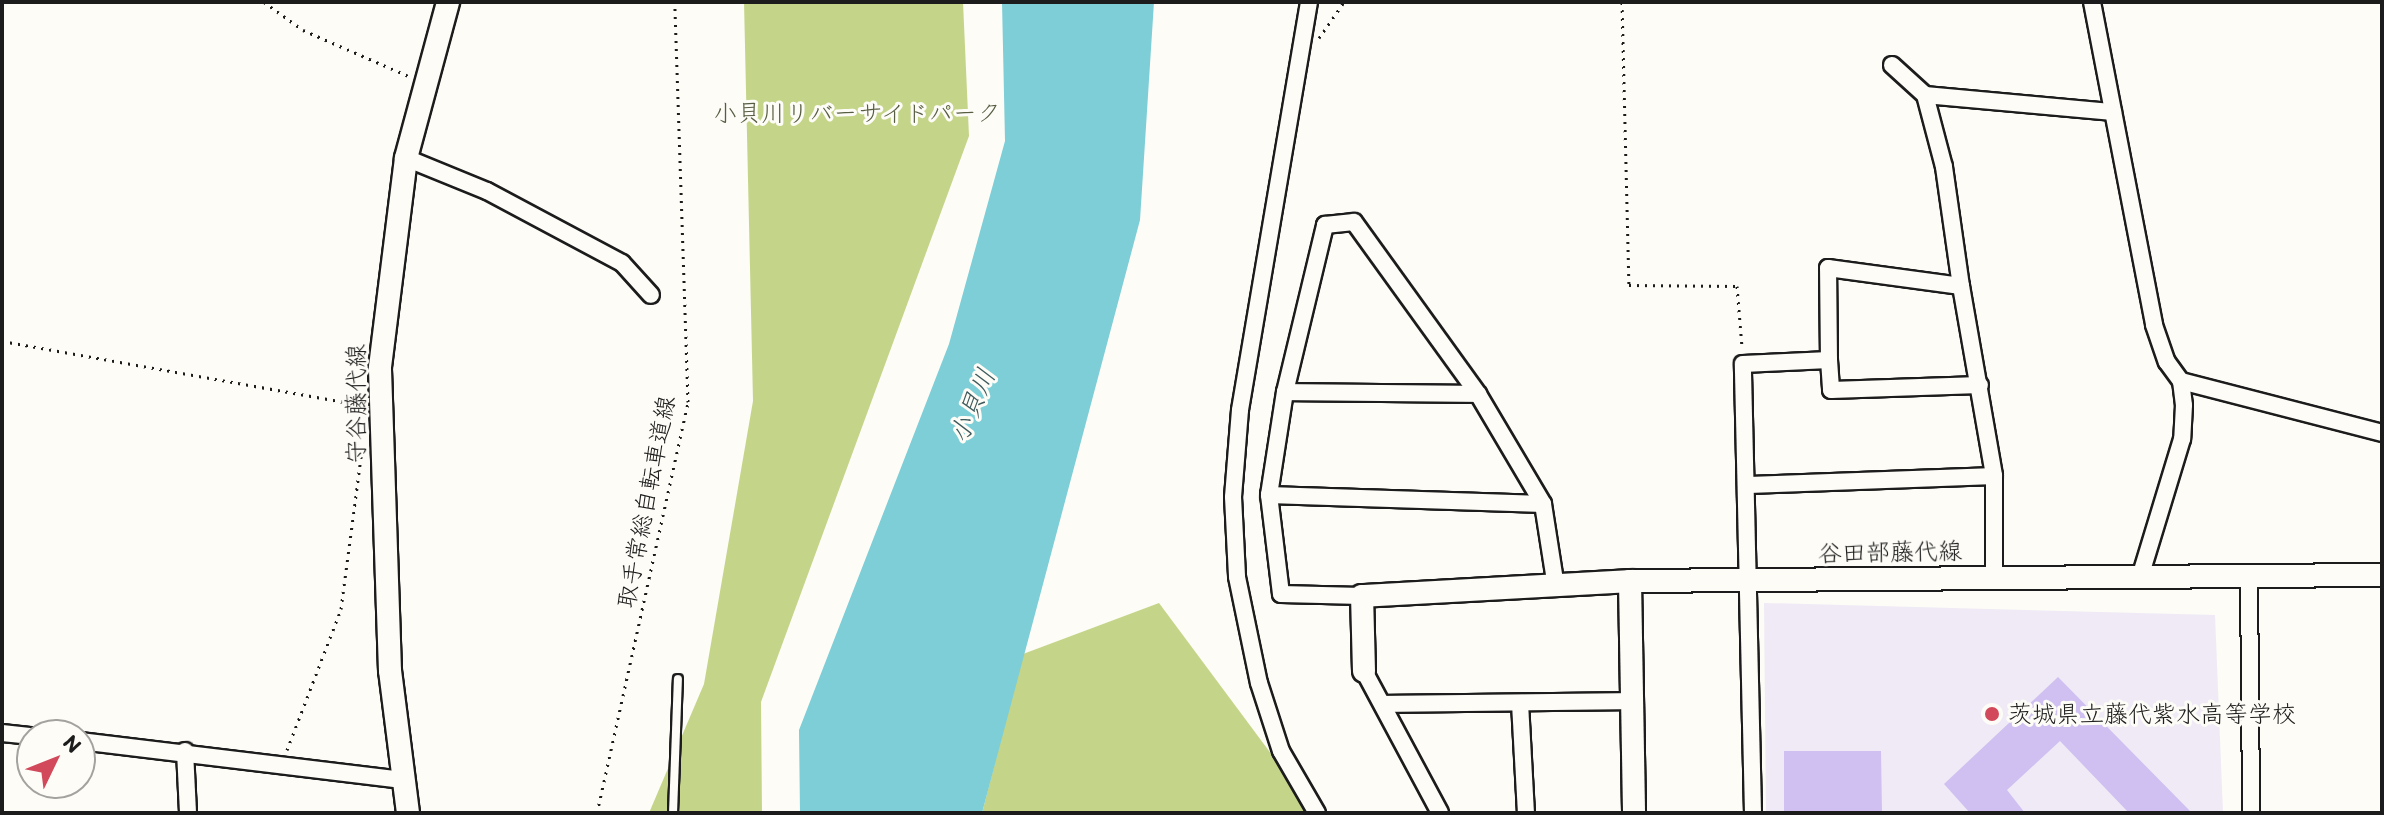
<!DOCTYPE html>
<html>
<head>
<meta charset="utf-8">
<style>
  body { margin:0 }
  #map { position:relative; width:2384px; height:815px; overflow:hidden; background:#fdfcf7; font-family:Itim,"Klee One",sans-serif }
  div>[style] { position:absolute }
  .built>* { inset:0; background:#efeaf5 }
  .green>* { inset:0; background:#c4d58a }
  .water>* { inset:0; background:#7dced6 }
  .building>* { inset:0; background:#cfc0f1 }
  .path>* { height:3px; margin-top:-1.5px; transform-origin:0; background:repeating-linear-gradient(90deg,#1c1c1c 0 2px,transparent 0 8px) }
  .roads { filter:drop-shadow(2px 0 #1c1c1c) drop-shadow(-2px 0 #1c1c1c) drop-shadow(0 2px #1c1c1c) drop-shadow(0 -2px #1c1c1c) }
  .lane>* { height:8px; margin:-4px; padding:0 4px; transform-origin:4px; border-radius:4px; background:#fdfcf7 }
  .street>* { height:16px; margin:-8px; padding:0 8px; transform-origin:8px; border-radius:8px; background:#fdfcf7 }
  .secondary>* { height:22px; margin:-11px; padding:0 11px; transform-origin:11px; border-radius:11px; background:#fdfcf7 }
  .dots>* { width:22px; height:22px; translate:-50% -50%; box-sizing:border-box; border:4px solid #fdfcf7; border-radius:50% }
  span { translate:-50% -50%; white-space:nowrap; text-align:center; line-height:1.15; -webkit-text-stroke:6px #fdfcf7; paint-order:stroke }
  .park-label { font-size:24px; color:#575d42 }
  .street-label { font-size:24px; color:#1c1c1c }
  .poi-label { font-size:24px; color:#1c1c1c }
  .left { translate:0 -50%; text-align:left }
  .water-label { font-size:26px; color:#3e5a5d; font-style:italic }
  .frame { position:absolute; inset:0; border:4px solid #1c1c1c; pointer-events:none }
  .north { position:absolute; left:16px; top:719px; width:80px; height:80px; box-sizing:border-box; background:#fdfcf7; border:2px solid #a3a29f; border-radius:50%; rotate:47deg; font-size:22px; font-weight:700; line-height:32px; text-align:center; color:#1c1c1c }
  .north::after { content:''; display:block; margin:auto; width:28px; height:36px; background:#d1495b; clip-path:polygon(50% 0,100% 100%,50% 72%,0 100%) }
</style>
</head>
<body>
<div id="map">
  <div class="built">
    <i style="clip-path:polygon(1764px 603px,2215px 615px,2223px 813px,1766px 813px)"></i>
  </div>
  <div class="green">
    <i style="clip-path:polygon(744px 2px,963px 2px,969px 136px,761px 702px,762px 813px,649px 813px,704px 684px,753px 401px)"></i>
    <i style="clip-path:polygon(1159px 603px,1315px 813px,982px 813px,1023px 654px)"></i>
  </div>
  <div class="water">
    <i style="clip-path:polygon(1002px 2px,1154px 2px,1140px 220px,982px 813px,800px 813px,799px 730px,949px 344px,1005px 141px)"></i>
  </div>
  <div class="building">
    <i style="clip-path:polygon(2058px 677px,2192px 813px,2129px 813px,2060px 741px,2007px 790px,2025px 813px,1970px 813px,1944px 784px)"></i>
    <i style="clip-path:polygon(1784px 751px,1881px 751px,1882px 813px,1784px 813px)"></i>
  </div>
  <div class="path">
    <i style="left:264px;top:2px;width:48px;rotate:35.7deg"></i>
    <i style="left:303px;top:30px;width:116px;rotate:23.5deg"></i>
    <i style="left:1622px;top:2px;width:283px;rotate:88.6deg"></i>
    <i style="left:1629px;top:285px;width:108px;rotate:0.5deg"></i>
    <i style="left:1737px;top:286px;width:61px;rotate:85.3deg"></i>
    <i style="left:1319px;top:38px;width:44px;rotate:-55.2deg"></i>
    <i style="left:2px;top:341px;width:365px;rotate:10.1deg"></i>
    <i style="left:287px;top:750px;width:151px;rotate:-69deg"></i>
    <i style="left:341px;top:609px;width:161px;rotate:-82.5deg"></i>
    <i style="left:597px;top:813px;width:421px;rotate:-77.5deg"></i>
    <i style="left:688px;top:402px;width:400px;rotate:-91.9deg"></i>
  </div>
  <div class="roads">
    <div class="lane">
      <i style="left:673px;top:813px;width:134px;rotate:-87.9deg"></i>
    </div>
    <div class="street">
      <i style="left:1309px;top:2px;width:414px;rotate:99.6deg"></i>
      <i style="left:1240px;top:410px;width:87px;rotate:94.6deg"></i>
      <i style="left:1233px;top:497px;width:80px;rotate:87.1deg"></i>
      <i style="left:1237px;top:577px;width:108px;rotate:78.3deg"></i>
      <i style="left:1259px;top:683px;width:71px;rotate:72.1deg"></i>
      <i style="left:1281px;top:751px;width:72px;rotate:59.9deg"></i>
      <i style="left:2092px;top:2px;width:329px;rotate:79.1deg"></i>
      <i style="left:2154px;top:325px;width:39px;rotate:71deg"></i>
      <i style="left:2167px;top:362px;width:24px;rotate:54deg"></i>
      <i style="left:2181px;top:381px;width:24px;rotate:83deg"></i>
      <i style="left:2184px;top:405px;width:34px;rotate:93deg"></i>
      <i style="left:2182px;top:439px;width:144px;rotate:106.9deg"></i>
      <i style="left:1892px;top:65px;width:45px;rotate:42.3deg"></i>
      <i style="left:1925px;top:95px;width:189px;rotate:5.2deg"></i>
      <i style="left:1925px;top:95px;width:74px;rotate:75.2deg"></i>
      <i style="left:1944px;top:167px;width:120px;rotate:81.9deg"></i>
      <i style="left:406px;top:158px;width:87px;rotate:22.2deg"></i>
      <i style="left:487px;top:191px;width:153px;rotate:28.1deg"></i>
      <i style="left:622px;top:263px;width:43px;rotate:47.8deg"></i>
      <i style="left:1829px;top:360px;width:30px;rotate:86deg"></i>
      <i style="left:1831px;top:390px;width:149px;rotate:-1.9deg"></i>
      <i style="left:2181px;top:381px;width:208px;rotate:14.5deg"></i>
      <i style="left:1285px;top:392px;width:193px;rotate:0.6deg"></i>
      <i style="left:1750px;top:485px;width:244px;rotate:-2.1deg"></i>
      <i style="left:1269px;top:495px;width:274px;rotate:1.9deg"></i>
      <i style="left:2249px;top:576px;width:237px;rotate:89.5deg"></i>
      <i style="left:1362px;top:596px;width:81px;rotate:-178.6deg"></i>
      <i style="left:1281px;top:594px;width:100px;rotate:-96.9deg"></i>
      <i style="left:1269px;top:495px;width:104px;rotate:-81.2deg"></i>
      <i style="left:1285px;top:392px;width:172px;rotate:-76.5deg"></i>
      <i style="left:1325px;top:225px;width:29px;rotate:-6deg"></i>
      <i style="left:1354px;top:222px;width:212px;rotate:54.2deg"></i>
      <i style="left:1478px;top:394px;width:128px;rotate:59.4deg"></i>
      <i style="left:1543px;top:504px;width:84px;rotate:81.1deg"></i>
      <i style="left:1364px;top:671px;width:161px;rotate:61.8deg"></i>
      <i style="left:1520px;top:703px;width:110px;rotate:86.9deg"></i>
      <i style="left:1386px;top:704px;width:246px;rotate:-0.7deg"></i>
      <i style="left:2px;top:733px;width:30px;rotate:6deg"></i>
      <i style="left:80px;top:741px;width:325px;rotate:6.9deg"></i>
      <i style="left:185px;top:751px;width:62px;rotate:87.2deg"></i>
      <i style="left:1753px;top:813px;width:449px;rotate:-91.3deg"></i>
      <i style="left:1743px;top:364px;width:86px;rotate:-2.7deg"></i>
      <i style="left:1829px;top:360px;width:92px;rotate:-90.6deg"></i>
      <i style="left:1828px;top:268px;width:134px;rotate:7.7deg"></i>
      <i style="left:1961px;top:286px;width:193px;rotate:80.1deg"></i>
      <i style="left:1994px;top:476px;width:101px;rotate:90deg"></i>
    </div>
    <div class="secondary">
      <i style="left:1630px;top:581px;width:232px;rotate:89deg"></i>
      <i style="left:1364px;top:671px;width:75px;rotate:-91.5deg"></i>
      <i style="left:1362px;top:596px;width:268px;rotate:-3.2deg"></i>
      <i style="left:1630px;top:581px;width:752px;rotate:-0.46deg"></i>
      <i style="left:408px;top:813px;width:143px;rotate:-97.2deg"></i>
      <i style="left:390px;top:671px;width:304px;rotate:-91.9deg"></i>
      <i style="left:380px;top:367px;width:211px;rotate:-82.9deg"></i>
      <i style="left:406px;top:158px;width:162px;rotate:-74.9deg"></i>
    </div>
  </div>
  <div class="dots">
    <i style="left:1992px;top:714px;background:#d1495b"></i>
  </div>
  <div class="park-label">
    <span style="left:857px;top:113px">小貝川リバーサイドパーク</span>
  </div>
  <div class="street-label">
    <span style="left:356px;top:404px;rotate:-90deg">守谷藤代線</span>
    <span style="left:646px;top:502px;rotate:-79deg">取手常総自転車道線</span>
    <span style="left:1890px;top:552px;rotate:-1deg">谷田部藤代線</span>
  </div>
  <div class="poi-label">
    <span class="left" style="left:2008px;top:714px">茨城県立藤代紫水高等学校</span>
  </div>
  <div class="water-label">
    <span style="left:973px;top:406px;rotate:-67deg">小貝川</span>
  </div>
  <div class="frame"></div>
  <div class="north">N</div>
</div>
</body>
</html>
